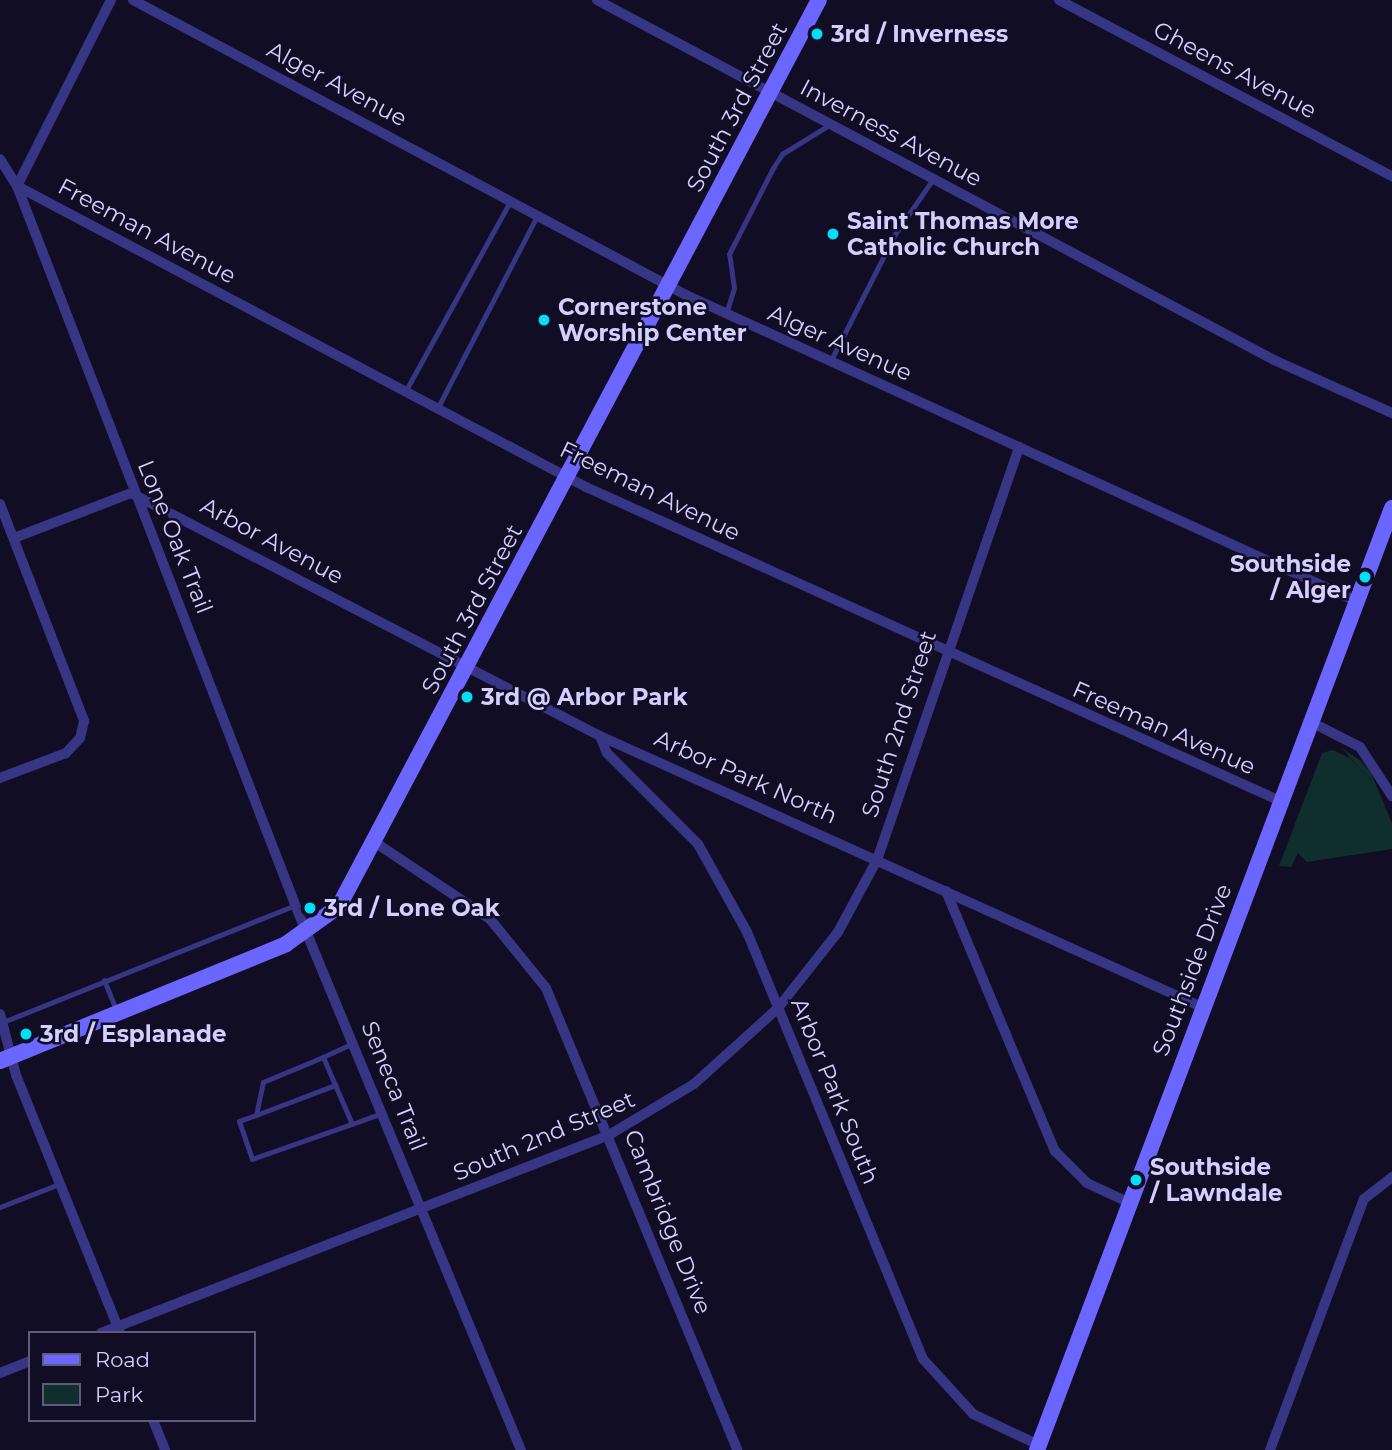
<!DOCTYPE html>
<html>
<head>
<meta charset="utf-8">
<style>
  body { margin:0 }
  #map { position:relative; width:1392px; height:1450px; overflow:hidden; background:#110d24; font-family:Montserrat,sans-serif }
  div>[style] { position:absolute }
  .green>* { inset:0; background:#0f2e2d }
  .lane>* { height:5px; margin:-2.5px; padding:0 2.5px; transform-origin:2.5px; border-radius:2.5px; background:#393585 }
  .street>* { height:10px; margin:-5px; padding:0 5px; transform-origin:5px; border-radius:5px; background:#393585 }
  .secondary>* { height:16px; margin:-8px; padding:0 8px; transform-origin:8px; border-radius:8px; background:#6b66ff }
  .dots>* { width:19px; height:19px; translate:-50% -50%; box-sizing:border-box; border:4px solid #110d24; border-radius:50% }
  span { translate:-50% -50%; white-space:nowrap; text-align:center; line-height:1.15; -webkit-text-stroke:5px #110d24; paint-order:stroke }
  .poi-label { font-size:23px; color:#d5cfff; font-weight:700 }
  .left { translate:0 -50%; text-align:left }
  .right { translate:-100% -50%; text-align:right }
  .street-label { font-size:23px; color:#d5cfff }
  .legend { position:absolute; left:28px; top:1331px; width:228px; height:91px; box-sizing:border-box; background:#110d24; border:2px solid #5f5b7c; margin:0; padding:9px 12px; list-style:none; font-size:21px; color:#d5cfff }
  .legend li { display:flex; align-items:center; gap:14px; height:35px }
  .legend b { width:35px; border:2px solid #5f5b7c }
</style>
</head>
<body>
<div id="map">
  <div class="green">
    <i style="clip-path:polygon(1342px 748px,1361px 761px,1371px 773px,1392px 823px,1392px 849px,1307px 862px,1298px 853px,1291px 867px,1279px 866px,1322px 753px,1333px 750px,1350px 758px,1374px 785px)"></i>
  </div>
  <div class="lane">
    <i style="left:726px;top:314px;width:27px;rotate:-73deg"></i>
    <i style="left:734px;top:288px;width:34px;rotate:-98deg"></i>
    <i style="left:729px;top:254px;width:97px;rotate:-62.9deg"></i>
    <i style="left:773px;top:168px;width:17px;rotate:-57deg"></i>
    <i style="left:782px;top:154px;width:55px;rotate:-31.7deg"></i>
    <i style="left:830px;top:362px;width:144px;rotate:-63.1deg"></i>
    <i style="left:895px;top:234px;width:67px;rotate:-55.4deg"></i>
    <i style="left:406px;top:390px;width:217px;rotate:-61.1deg"></i>
    <i style="left:438px;top:407px;width:217px;rotate:-62.6deg"></i>
    <i style="left:104px;top:980px;width:32px;rotate:68deg"></i>
    <i style="left:3px;top:1022px;width:315px;rotate:-21.8deg"></i>
    <i style="left:351px;top:1044px;width:31px;rotate:155deg"></i>
    <i style="left:323px;top:1057px;width:73px;rotate:66.6deg"></i>
    <i style="left:352px;top:1124px;width:33px;rotate:-20deg"></i>
    <i style="left:323px;top:1057px;width:65px;rotate:157.4deg"></i>
    <i style="left:263px;top:1082px;width:34px;rotate:102deg"></i>
    <i style="left:256px;top:1115px;width:18px;rotate:161deg"></i>
    <i style="left:239px;top:1121px;width:40px;rotate:71.1deg"></i>
    <i style="left:252px;top:1159px;width:106px;rotate:-19.3deg"></i>
    <i style="left:256px;top:1115px;width:85px;rotate:-20.8deg"></i>
    <i style="left:0;top:1207px;width:63px;rotate:-21.3deg"></i>
  </div>
  <div class="street">
    <i style="left:111px;top:0;width:208px;rotate:116.8deg"></i>
    <i style="left:17px;top:186px;width:644px;rotate:27.88deg"></i>
    <i style="left:586px;top:487px;width:762px;rotate:24.34deg"></i>
    <i style="left:133px;top:0;width:627px;rotate:28.08deg"></i>
    <i style="left:686px;top:295px;width:737px;rotate:24.55deg"></i>
    <i style="left:597px;top:0;width:767px;rotate:28deg"></i>
    <i style="left:1274px;top:360px;width:129px;rotate:24.2deg"></i>
    <i style="left:1059px;top:0;width:377px;rotate:27.9deg"></i>
    <i style="left:0;top:159px;width:32px;rotate:58deg"></i>
    <i style="left:17px;top:186px;width:778px;rotate:68.84deg"></i>
    <i style="left:298px;top:912px;width:582px;rotate:67.49deg"></i>
    <i style="left:0;top:504px;width:233px;rotate:68.8deg"></i>
    <i style="left:84px;top:721px;width:17px;rotate:103deg"></i>
    <i style="left:80px;top:738px;width:21px;rotate:133deg"></i>
    <i style="left:66px;top:753px;width:71px;rotate:159.3deg"></i>
    <i style="left:14px;top:538px;width:125px;rotate:-21deg"></i>
    <i style="left:131px;top:493px;width:528px;rotate:27.39deg"></i>
    <i style="left:600px;top:736px;width:660px;rotate:24.24deg"></i>
    <i style="left:1311px;top:722px;width:55px;rotate:27deg"></i>
    <i style="left:1360px;top:747px;width:59px;rotate:56.9deg"></i>
    <i style="left:600px;top:736px;width:18px;rotate:68deg"></i>
    <i style="left:607px;top:753px;width:129px;rotate:45deg"></i>
    <i style="left:698px;top:844px;width:101px;rotate:60.9deg"></i>
    <i style="left:747px;top:932px;width:462px;rotate:67.6deg"></i>
    <i style="left:923px;top:1359px;width:74px;rotate:47.7deg"></i>
    <i style="left:973px;top:1414px;width:73px;rotate:25.2deg"></i>
    <i style="left:376px;top:843px;width:137px;rotate:33.7deg"></i>
    <i style="left:490px;top:919px;width:89px;rotate:50.9deg"></i>
    <i style="left:546px;top:988px;width:500px;rotate:67.5deg"></i>
    <i style="left:946px;top:891px;width:282px;rotate:67.3deg"></i>
    <i style="left:1055px;top:1151px;width:45px;rotate:45deg"></i>
    <i style="left:1087px;top:1183px;width:45px;rotate:24.9deg"></i>
    <i style="left:0;top:1014px;width:63px;rotate:75.3deg"></i>
    <i style="left:16px;top:1075px;width:277px;rotate:68deg"></i>
    <i style="left:101px;top:1333px;width:545px;rotate:-21.29deg"></i>
    <i style="left:609px;top:1135px;width:99px;rotate:-31deg"></i>
    <i style="left:694px;top:1084px;width:113px;rotate:-42.1deg"></i>
    <i style="left:778px;top:1008px;width:97px;rotate:-51.7deg"></i>
    <i style="left:838px;top:932px;width:82px;rotate:-61.6deg"></i>
    <i style="left:877px;top:860px;width:437px;rotate:-71deg"></i>
    <i style="left:0;top:1373px;width:32px;rotate:-22deg"></i>
    <i style="left:153px;top:1420px;width:32px;rotate:68deg"></i>
    <i style="left:1270px;top:1450px;width:268px;rotate:-69.5deg"></i>
    <i style="left:1364px;top:1199px;width:36px;rotate:-38deg"></i>
  </div>
  <div class="secondary">
    <i style="left:0;top:1061px;width:309px;rotate:-22.2deg"></i>
    <i style="left:286px;top:944px;width:65px;rotate:-35.6deg"></i>
    <i style="left:339px;top:906px;width:1025px;rotate:-62.09deg"></i>
    <i style="left:1037px;top:1450px;width:1007px;rotate:-69.35deg"></i>
  </div>
  <div class="dots">
    <i style="left:817px;top:34px;background:#00dffa"></i>
    <i style="left:833px;top:234px;background:#00dffa"></i>
    <i style="left:544px;top:320px;background:#00dffa"></i>
    <i style="left:1365px;top:577px;background:#00dffa"></i>
    <i style="left:467px;top:697px;background:#00dffa"></i>
    <i style="left:310px;top:908px;background:#00dffa"></i>
    <i style="left:26px;top:1034px;background:#00dffa"></i>
    <i style="left:1136px;top:1180px;background:#00dffa"></i>
  </div>
  <div class="poi-label">
    <span class="left" style="left:831px;top:34px">3rd / Inverness</span>
    <span class="left" style="left:847px;top:234px">Saint Thomas More<br>Catholic Church</span>
    <span class="left" style="left:558px;top:320px">Cornerstone<br>Worship Center</span>
    <span class="right" style="left:1351px;top:577px">Southside<br>/ Alger</span>
    <span class="left" style="left:481px;top:697px">3rd @ Arbor Park</span>
    <span class="left" style="left:324px;top:908px">3rd / Lone Oak</span>
    <span class="left" style="left:40px;top:1034px">3rd / Esplanade</span>
    <span class="left" style="left:1150px;top:1180px">Southside<br>/ Lawndale</span>
  </div>
  <div class="street-label">
    <span style="left:1235px;top:70px;rotate:28deg">Gheens Avenue</span>
    <span style="left:337px;top:84px;rotate:28deg">Alger Avenue</span>
    <span style="left:737px;top:107px;rotate:-62deg">South 3rd Street</span>
    <span style="left:891px;top:133px;rotate:28deg">Inverness Avenue</span>
    <span style="left:147px;top:231px;rotate:28deg">Freeman Avenue</span>
    <span style="left:840px;top:343px;rotate:24deg">Alger Avenue</span>
    <span style="left:650px;top:491px;rotate:26deg">Freeman Avenue</span>
    <span style="left:175px;top:537px;rotate:68deg">Lone Oak Trail</span>
    <span style="left:272px;top:541px;rotate:28deg">Arbor Avenue</span>
    <span style="left:472px;top:609px;rotate:-62deg">South 3rd Street</span>
    <span style="left:899px;top:724px;rotate:-72deg">South 2nd Street</span>
    <span style="left:1164px;top:728px;rotate:24deg">Freeman Avenue</span>
    <span style="left:746px;top:777px;rotate:24deg">Arbor Park North</span>
    <span style="left:1192px;top:970px;rotate:-69deg">Southside Drive</span>
    <span style="left:394px;top:1086px;rotate:68deg">Seneca Trail</span>
    <span style="left:835px;top:1091px;rotate:68deg">Arbor Park South</span>
    <span style="left:544px;top:1136px;rotate:-23deg">South 2nd Street</span>
    <span style="left:668px;top:1222px;rotate:68deg">Cambridge Drive</span>
  </div>
  <ul class="legend">
  <li><b style="height:9px;background:#6b66ff"></b>Road</li>
  <li><b style="height:19px;background:#0f2e2d"></b>Park</li>
  </ul>
</div>
</body>
</html>
